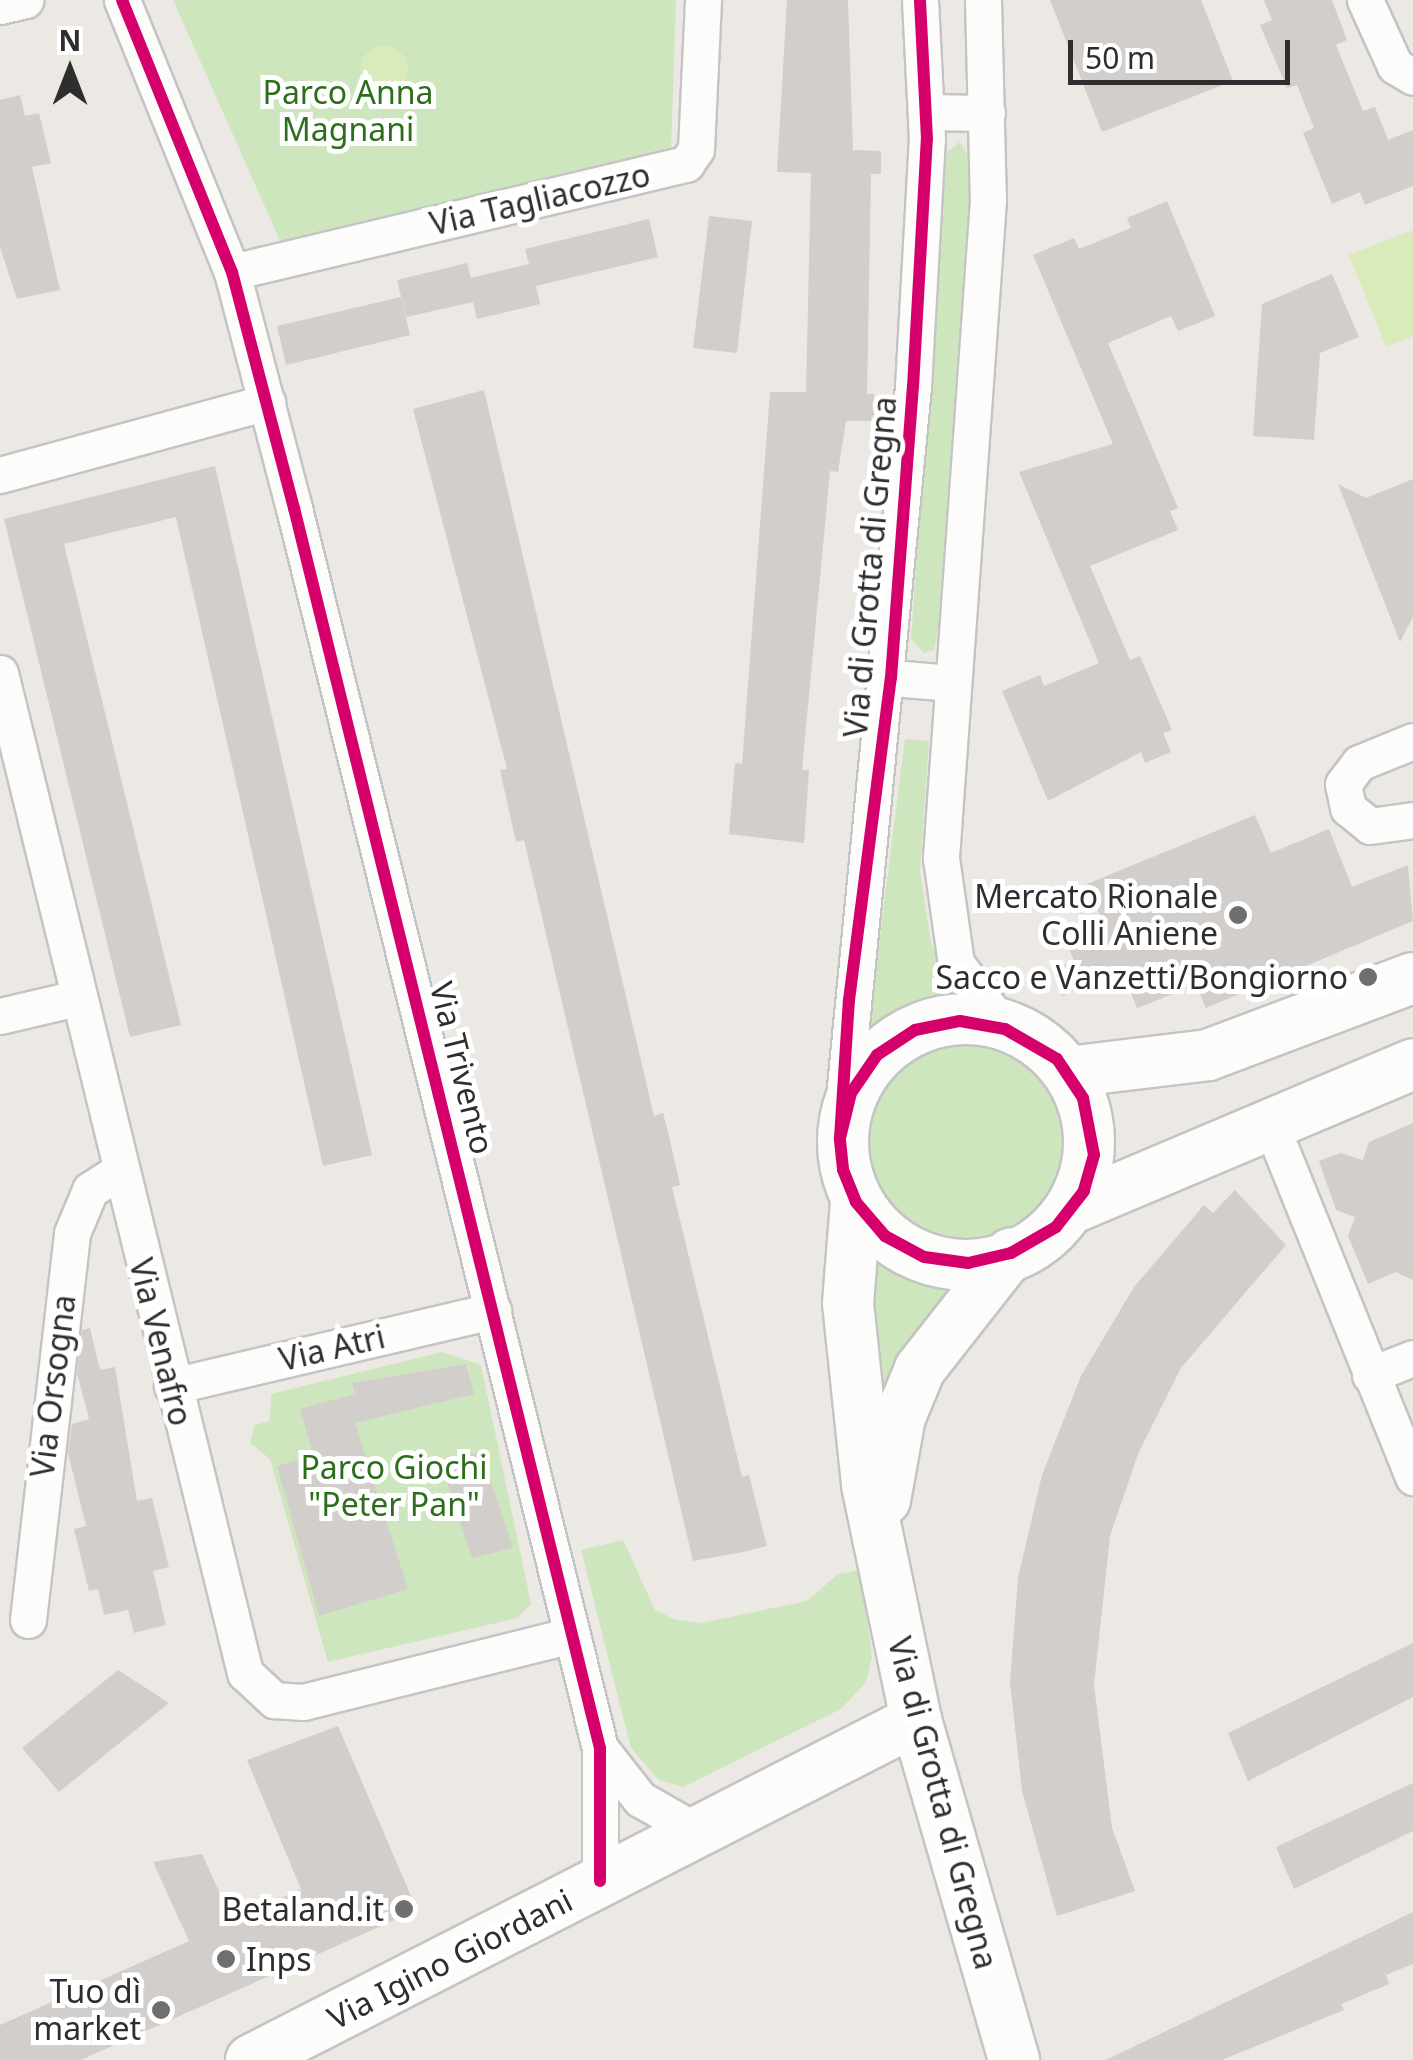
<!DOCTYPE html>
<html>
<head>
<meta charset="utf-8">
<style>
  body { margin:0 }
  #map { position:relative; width:1413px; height:2060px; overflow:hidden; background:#ece8e4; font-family:"Noto Sans",sans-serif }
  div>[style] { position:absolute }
  .green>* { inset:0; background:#cee6be }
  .round { border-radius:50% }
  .pitch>* { inset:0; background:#d9eabb }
  .building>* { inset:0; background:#d1cecb }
  .roads { filter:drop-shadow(2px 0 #c5c4c5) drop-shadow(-2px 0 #c5c4c5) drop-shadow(0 2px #c5c4c5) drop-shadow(0 -2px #c5c4c5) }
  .street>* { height:35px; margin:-17.5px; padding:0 17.5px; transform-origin:17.5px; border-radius:17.5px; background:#fcfcfb }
  .secondary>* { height:50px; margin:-25px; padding:0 25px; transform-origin:25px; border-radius:25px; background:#fcfcfb }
  .secondary>.ring { margin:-25px; padding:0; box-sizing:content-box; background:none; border:50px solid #fcfcfb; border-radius:50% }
  .cycleway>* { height:12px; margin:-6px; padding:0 6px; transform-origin:6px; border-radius:6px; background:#d6006c }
  .dots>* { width:28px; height:28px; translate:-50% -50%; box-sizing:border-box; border:5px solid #fff; border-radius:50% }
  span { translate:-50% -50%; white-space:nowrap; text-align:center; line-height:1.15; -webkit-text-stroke:10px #fff; paint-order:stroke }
  .park-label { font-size:32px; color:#2c6e1b }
  .street-label { font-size:32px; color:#2e2e2e }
  .poi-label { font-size:32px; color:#2e2e2e }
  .right { translate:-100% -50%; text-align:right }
  .left { translate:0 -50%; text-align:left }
  .north { position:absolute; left:20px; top:20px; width:100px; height:100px; -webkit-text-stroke:8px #fff; paint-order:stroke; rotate:0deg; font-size:28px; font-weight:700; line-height:40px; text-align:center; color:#2e2e2e }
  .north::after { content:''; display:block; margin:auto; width:35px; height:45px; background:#2e2e2e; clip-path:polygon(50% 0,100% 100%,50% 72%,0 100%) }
  .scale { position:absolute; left:1068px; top:40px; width:222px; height:45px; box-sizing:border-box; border:5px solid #2e2e2e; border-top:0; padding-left:12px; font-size:30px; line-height:35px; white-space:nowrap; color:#2e2e2e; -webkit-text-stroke:8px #fff; paint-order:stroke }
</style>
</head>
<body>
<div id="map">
  <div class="green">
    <i style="clip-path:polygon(173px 0,676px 0,671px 153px,281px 243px)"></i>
    <i style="clip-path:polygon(960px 142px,972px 163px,938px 631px,934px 650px,924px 653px,911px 639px,945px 154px)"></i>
    <i style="clip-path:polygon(905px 739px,929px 741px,920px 871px,931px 943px,960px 1006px,912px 1021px,865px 1054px)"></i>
    <i class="round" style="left:862px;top:1042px;width:202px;height:202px"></i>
    <i style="clip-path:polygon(858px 1233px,917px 1272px,964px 1278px,873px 1458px)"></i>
    <i style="clip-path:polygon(442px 1352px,481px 1365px,531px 1604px,517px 1618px,328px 1662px,270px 1459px,250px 1443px,255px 1425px,270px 1421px,271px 1394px)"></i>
    <i style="clip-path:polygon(623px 1540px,655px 1610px,674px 1619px,701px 1623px,807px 1601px,838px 1574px,861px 1570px,872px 1657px,866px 1682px,841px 1709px,683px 1787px,659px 1780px,631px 1748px,581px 1550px)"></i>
  </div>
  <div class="pitch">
    <i class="round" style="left:360px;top:46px;width:48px;height:48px"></i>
    <i style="clip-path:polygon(1413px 230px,1413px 336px,1386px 347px,1349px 255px)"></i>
  </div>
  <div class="building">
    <i style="clip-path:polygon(787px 0,848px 0,853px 150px,881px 151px,881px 174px,871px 174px,867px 394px,874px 394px,874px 421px,846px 421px,838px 472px,830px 471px,802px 770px,809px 770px,804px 843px,729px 834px,735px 763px,742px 764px,770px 392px,806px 392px,811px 173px,777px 172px)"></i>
    <i style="clip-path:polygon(1050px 0,1201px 0,1233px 81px,1102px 132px)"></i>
    <i style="clip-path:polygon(1264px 0,1332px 0,1347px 40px,1336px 45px,1363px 111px,1375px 107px,1388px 140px,1413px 130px,1413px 186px,1365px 205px,1360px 192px,1332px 204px,1303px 133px,1314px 128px,1297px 85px,1287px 88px,1260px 25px,1272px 20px)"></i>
    <i style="clip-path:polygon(20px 95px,25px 116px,39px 113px,51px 163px,32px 167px,60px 290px,17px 299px,0 247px,0 100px)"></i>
    <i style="clip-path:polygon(1167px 201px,1215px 316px,1178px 331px,1171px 316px,1108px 343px,1178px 508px,1170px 511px,1178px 530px,1090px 566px,1130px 660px,1140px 656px,1172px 730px,1163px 733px,1171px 752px,1145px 763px,1141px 752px,1048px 801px,1002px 691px,1040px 675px,1044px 686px,1099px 663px,1019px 472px,1113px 444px,1033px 255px,1074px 238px,1079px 249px,1131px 228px,1127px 218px)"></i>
    <i style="clip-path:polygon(709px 216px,752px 221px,737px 353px,693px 348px)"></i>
    <i style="clip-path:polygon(649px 219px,658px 257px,536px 286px,540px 304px,477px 319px,473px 302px,406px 317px,397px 280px,467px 263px,471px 278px,529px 264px,525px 249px)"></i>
    <i style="clip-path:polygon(1332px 274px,1359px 337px,1320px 353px,1314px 440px,1253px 436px,1262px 304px)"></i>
    <i style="clip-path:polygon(401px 297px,410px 335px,286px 365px,277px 326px)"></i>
    <i style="clip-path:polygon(484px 390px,654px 1116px,663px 1113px,669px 1136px,680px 1185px,672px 1187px,742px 1477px,749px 1475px,767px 1546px,743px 1552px,693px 1561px,524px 840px,516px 842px,500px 770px,507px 769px,413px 409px)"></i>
    <i style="clip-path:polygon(215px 466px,372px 1155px,323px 1166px,176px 517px,64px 544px,181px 1025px,130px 1037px,4px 519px)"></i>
    <i style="clip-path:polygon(1413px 479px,1413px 617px,1400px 642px,1338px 484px,1366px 498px)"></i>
    <i style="clip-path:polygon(1255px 815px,1271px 853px,1329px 829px,1352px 887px,1408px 865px,1413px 921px,1206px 1008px,1196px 985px,1137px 1008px,1122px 971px,1062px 996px,1052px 970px,1074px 961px,1064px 937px,1102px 920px,1087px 884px)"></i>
    <i style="clip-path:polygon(1413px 1123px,1413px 1280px,1396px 1272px,1368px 1284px,1348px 1236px,1355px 1217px,1336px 1210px,1319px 1161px,1341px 1153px,1363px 1160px,1369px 1142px)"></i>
    <i style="clip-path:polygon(1235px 1190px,1286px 1245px,1181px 1368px,1138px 1454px,1110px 1536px,1094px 1685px,1112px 1828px,1135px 1891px,1057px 1916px,1022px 1791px,1010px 1682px,1018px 1578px,1042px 1475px,1081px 1376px,1134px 1287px,1204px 1205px,1213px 1213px)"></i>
    <i style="clip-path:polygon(90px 1328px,100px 1370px,115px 1367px,137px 1501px,152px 1498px,169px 1567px,153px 1571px,166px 1625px,134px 1633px,128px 1610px,104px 1615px,98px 1589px,89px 1591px,74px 1529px,86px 1526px,68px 1453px,72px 1424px,89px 1419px,77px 1373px,82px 1330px)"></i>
    <i style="clip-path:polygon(466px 1364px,474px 1394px,355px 1423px,408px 1589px,319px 1616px,277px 1466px,313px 1455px,300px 1409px,355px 1394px,352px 1383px)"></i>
    <i style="clip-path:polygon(481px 1452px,513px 1548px,472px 1558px,440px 1461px)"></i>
    <i style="clip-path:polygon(1413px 1643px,1413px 1697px,1248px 1781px,1228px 1733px)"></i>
    <i style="clip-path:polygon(118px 1670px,169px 1703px,59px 1792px,22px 1748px)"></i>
    <i style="clip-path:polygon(338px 1726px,417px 1910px,81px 2060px,0 2060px,0 2025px,189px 1941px,153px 1862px,202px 1854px,232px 1920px,301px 1889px,247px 1760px)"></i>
    <i style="clip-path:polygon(1413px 1783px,1413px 1831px,1294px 1889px,1276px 1847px)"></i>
    <i style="clip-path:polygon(1413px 1912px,1413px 1964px,1386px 1975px,1389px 1984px,1341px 2004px,1344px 2010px,1222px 2060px,1106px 2060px)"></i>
  </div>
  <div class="roads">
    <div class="street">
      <i style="left:122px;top:0;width:293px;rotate:68deg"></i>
      <i style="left:232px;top:272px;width:244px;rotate:75.3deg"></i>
      <i style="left:294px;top:508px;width:1277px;rotate:76.14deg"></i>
      <i style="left:600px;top:1748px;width:133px;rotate:90deg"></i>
      <i style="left:983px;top:0;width:200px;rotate:88.6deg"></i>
      <i style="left:988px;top:200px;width:660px;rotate:94.09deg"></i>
      <i style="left:941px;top:858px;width:106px;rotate:81.9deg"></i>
      <i style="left:956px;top:963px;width:82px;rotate:53.4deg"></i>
      <i style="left:1365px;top:0;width:72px;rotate:65.6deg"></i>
      <i style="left:1395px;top:66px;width:21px;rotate:31deg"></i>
      <i style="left:0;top:6px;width:26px;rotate:-13deg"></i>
      <i style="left:926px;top:112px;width:61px;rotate:0.9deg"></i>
      <i style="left:232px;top:272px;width:467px;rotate:-13.4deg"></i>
      <i style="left:686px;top:164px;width:18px;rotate:-56deg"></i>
      <i style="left:696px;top:149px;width:149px;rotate:-87.3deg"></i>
      <i style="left:0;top:475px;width:277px;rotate:-15.3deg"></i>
      <i style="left:0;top:673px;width:1030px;rotate:76.23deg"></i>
      <i style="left:245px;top:1673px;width:40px;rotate:43deg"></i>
      <i style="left:274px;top:1700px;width:29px;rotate:4deg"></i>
      <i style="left:303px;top:1702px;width:277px;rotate:-14deg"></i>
      <i style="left:891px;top:678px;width:61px;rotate:4.7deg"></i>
      <i style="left:1413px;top:741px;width:58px;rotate:157.8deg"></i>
      <i style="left:1359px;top:763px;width:26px;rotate:127deg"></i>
      <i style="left:1343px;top:784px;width:25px;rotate:78deg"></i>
      <i style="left:1348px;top:808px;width:28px;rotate:39deg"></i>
      <i style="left:1370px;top:826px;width:43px;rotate:-7.9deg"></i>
      <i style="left:0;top:1016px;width:79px;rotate:-13.2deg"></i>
      <i style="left:1271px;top:1125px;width:380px;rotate:68deg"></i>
      <i style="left:840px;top:1138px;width:755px;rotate:-84.45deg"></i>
      <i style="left:913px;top:387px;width:248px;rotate:-86.8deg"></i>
      <i style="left:927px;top:139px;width:139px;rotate:-92.9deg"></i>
      <i style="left:1370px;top:1375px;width:46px;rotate:-21.6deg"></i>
      <i style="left:172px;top:1386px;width:330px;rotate:-13.2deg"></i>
      <i style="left:28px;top:1620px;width:389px;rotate:-83.5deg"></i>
      <i style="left:72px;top:1233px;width:47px;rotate:-67.3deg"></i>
      <i style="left:90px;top:1190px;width:33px;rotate:-33deg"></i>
      <i style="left:600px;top:1748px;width:65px;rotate:51.9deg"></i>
      <i style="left:640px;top:1799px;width:64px;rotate:29.7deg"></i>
    </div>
    <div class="secondary">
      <i class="ring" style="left:843px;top:1019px;width:196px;height:196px"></i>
      <i style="left:1068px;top:1072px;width:141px;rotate:-6.9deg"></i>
      <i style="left:1208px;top:1055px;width:219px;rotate:-20.6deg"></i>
      <i style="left:856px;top:1202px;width:101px;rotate:94.5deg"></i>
      <i style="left:848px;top:1303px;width:183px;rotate:84deg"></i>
      <i style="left:867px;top:1485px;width:240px;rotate:78.2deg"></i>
      <i style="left:916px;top:1720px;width:354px;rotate:73.9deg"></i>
      <i style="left:1075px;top:1207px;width:367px;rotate:-22.9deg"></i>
      <i style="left:885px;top:1500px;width:84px;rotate:-79.8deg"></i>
      <i style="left:900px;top:1417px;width:52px;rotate:-67.4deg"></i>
      <i style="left:920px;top:1369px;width:147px;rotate:-51.9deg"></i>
      <i style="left:251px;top:2060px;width:747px;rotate:-27.08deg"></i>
    </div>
  </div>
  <div class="cycleway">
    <i style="left:122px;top:0;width:293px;rotate:68deg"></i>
    <i style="left:232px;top:272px;width:244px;rotate:75.3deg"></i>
    <i style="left:294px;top:508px;width:1277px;rotate:76.14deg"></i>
    <i style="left:600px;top:1748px;width:133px;rotate:90deg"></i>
    <i style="left:840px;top:1138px;width:46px;rotate:-76.3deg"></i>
    <i style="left:851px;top:1093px;width:46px;rotate:-55.6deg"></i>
    <i style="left:877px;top:1055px;width:45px;rotate:-33.3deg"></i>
    <i style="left:915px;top:1030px;width:46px;rotate:-11.3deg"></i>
    <i style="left:960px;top:1021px;width:46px;rotate:10.1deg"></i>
    <i style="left:1005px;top:1029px;width:60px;rotate:30deg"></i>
    <i style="left:1057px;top:1059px;width:47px;rotate:56.3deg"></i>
    <i style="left:1083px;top:1098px;width:58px;rotate:79.1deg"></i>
    <i style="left:1094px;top:1155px;width:37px;rotate:106deg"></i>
    <i style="left:1084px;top:1191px;width:46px;rotate:127.9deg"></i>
    <i style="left:1056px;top:1227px;width:52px;rotate:150deg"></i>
    <i style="left:1011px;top:1253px;width:44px;rotate:166.9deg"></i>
    <i style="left:968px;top:1263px;width:44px;rotate:-172.2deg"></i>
    <i style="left:924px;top:1257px;width:44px;rotate:-151.7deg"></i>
    <i style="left:885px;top:1236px;width:45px;rotate:-130.5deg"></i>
    <i style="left:856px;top:1202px;width:35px;rotate:-112deg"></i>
    <i style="left:843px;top:1169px;width:31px;rotate:-96deg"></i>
    <i style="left:840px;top:1138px;width:138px;rotate:-86.3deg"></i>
    <i style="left:849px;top:1000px;width:325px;rotate:-82.6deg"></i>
    <i style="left:891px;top:678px;width:292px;rotate:-85.7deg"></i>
    <i style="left:913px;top:387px;width:248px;rotate:-86.8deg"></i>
    <i style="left:927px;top:139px;width:139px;rotate:-92.9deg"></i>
  </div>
  <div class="dots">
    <i style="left:1238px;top:915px;background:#706f6e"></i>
    <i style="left:1368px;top:977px;background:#706f6e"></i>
    <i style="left:404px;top:1909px;background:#706f6e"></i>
    <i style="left:226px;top:1959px;background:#706f6e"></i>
    <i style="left:161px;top:2010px;background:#706f6e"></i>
  </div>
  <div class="park-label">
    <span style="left:348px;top:111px">Parco Anna<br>Magnani</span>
    <span style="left:394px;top:1486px">Parco Giochi<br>"Peter Pan"</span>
  </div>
  <div class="street-label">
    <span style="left:540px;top:199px;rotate:-13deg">Via Tagliacozzo</span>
    <span style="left:870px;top:567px;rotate:-85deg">Via di Grotta di Gregna</span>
    <span style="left:462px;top:1068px;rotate:76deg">Via Trivento</span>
    <span style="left:161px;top:1342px;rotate:76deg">Via Venafro</span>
    <span style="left:332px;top:1348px;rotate:-13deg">Via Atri</span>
    <span style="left:53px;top:1386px;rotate:-83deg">Via Orsogna</span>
    <span style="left:943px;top:1803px;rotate:75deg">Via di Grotta di Gregna</span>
    <span style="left:450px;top:1959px;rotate:-27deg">Via Igino Giordani</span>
  </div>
  <div class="poi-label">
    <span class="right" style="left:1218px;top:915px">Mercato Rionale<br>Colli Aniene</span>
    <span class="right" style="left:1348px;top:977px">Sacco e Vanzetti/Bongiorno</span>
    <span class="right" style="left:384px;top:1909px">Betaland.it</span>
    <span class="left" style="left:246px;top:1959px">Inps</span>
    <span class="right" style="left:141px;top:2010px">Tuo dì<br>market</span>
  </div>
  <div class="north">N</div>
  <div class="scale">50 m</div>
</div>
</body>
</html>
